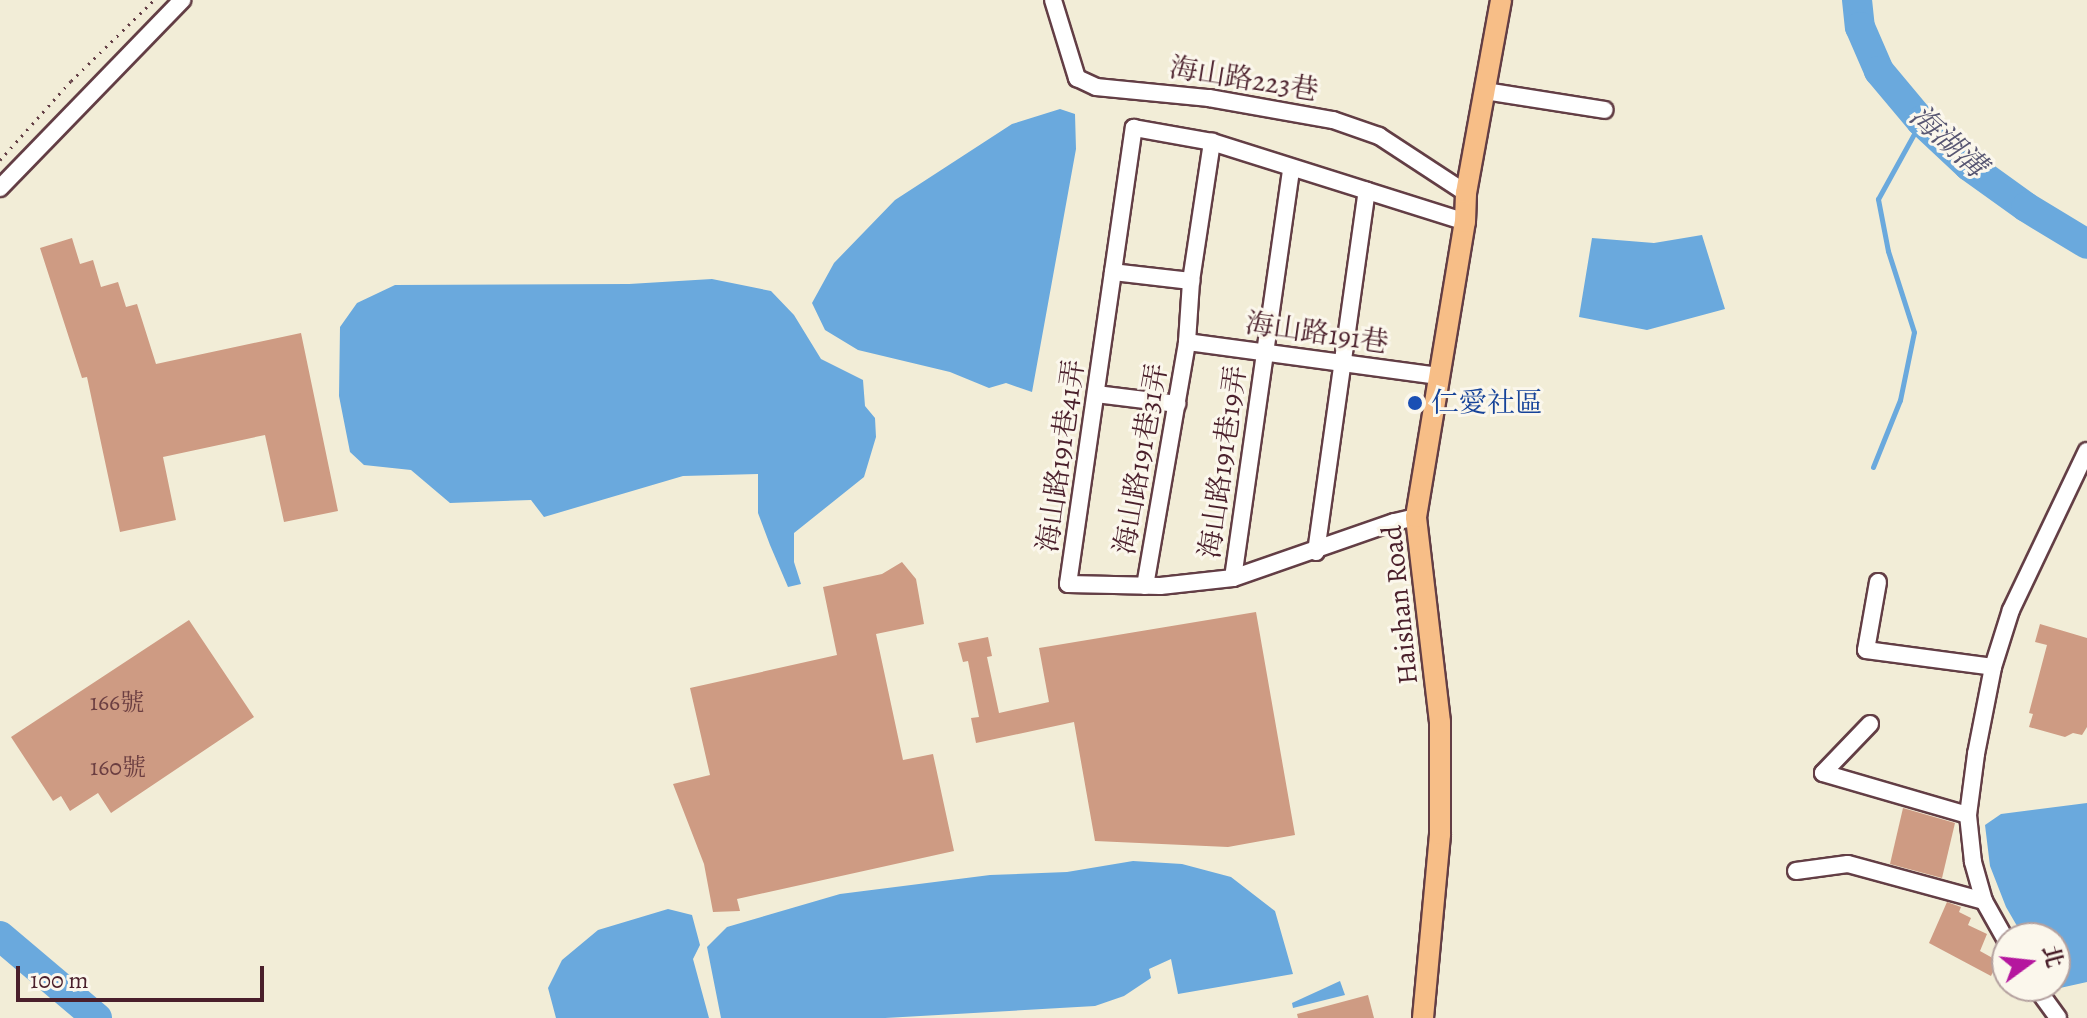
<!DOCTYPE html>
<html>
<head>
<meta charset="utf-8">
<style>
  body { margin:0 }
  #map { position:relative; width:2087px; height:1018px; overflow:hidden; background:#f2edd7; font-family:Alegreya,"Noto Serif TC",serif }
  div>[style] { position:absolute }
  .water>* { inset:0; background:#6aa9dd }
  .stream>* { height:5px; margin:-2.5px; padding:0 2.5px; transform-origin:2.5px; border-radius:2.5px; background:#6aa9dd }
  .river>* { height:30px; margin:-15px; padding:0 15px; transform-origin:15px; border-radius:15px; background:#6aa9dd }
  .building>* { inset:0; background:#ce9b83 }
  .path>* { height:3px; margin-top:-1.5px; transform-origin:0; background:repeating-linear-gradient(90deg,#633e45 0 2px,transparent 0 8px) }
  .roads { filter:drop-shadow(2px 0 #633e45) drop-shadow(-2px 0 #633e45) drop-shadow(0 2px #633e45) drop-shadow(0 -2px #633e45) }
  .minor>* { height:16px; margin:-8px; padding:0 8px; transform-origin:8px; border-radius:8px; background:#fff }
  .major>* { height:20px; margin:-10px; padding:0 10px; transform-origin:10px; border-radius:10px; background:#f7be87 }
  .dots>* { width:22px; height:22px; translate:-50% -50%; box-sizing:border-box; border:4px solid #fbf7ec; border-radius:50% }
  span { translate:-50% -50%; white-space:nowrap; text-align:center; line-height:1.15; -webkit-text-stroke:6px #fbf7ec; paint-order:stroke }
  .number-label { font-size:24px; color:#6b3e41 }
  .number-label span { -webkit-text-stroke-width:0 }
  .street-label { font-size:28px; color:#4a1f2b }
  .transit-label { font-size:28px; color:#164399 }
  .left { translate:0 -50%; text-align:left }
  .water-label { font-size:30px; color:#575672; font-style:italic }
  .north { position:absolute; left:1991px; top:922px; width:80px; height:80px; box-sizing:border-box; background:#fbf7ec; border:2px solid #b4a19f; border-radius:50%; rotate:75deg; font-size:22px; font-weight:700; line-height:32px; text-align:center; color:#4a1f2b }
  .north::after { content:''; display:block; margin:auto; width:28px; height:36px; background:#b5179e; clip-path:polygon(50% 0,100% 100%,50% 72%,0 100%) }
  .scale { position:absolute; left:16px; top:966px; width:248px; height:36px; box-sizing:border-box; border:4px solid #4a1f2b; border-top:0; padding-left:10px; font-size:24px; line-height:28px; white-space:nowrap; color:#4a1f2b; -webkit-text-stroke:6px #fbf7ec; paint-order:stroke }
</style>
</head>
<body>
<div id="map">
  <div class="water">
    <i style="clip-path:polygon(1060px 109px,1075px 114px,1076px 149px,1032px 392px,1006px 383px,989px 388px,950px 372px,858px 350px,825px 330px,812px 303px,834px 263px,895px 200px,1012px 124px)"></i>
    <i style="clip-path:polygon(1702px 235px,1725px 309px,1647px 330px,1579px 317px,1592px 238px,1654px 243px)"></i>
    <i style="clip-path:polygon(712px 279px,771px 291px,794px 315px,821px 359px,863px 380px,865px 406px,875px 418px,876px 437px,864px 477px,794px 533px,794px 562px,801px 584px,788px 587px,770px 545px,758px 513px,758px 474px,683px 476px,544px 517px,531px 500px,450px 503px,411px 470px,364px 465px,350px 452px,339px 396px,340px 327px,357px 303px,395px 285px,629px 284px)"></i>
    <i style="clip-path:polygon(2087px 803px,2087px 982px,2060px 988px,2055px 982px,2055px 938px,2024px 938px,2006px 907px,1990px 866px,1985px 825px,2001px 814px)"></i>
    <i style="clip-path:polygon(1133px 861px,1182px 864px,1231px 877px,1275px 911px,1293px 974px,1178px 994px,1171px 959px,1149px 969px,1151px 978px,1124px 996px,1095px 1006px,885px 1018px,721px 1018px,707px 947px,727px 927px,840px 894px,990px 875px,1067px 872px)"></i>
    <i style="clip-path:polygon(668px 909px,692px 915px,700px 945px,693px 959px,709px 1018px,556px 1018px,548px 988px,562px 960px,598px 930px)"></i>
    <i style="clip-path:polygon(1340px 981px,1345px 995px,1293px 1008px,1292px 1003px)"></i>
  </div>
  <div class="stream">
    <i style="left:1873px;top:467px;width:72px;rotate:-68.1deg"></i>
    <i style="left:1900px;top:400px;width:69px;rotate:-78.4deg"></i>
    <i style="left:1914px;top:332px;width:85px;rotate:-107.8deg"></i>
    <i style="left:1888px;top:251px;width:53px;rotate:-100.9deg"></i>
    <i style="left:1878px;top:199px;width:89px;rotate:-61.1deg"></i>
  </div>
  <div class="river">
    <i style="left:1857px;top:0;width:27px;rotate:84deg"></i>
    <i style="left:1860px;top:27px;width:48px;rotate:66.6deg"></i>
    <i style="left:1879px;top:71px;width:65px;rotate:50deg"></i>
    <i style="left:1921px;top:121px;width:66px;rotate:43.2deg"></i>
    <i style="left:1969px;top:166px;width:70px;rotate:35.7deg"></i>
    <i style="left:2026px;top:207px;width:71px;rotate:31.2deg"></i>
    <i style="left:0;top:936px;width:127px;rotate:40.2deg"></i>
  </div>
  <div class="building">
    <i style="clip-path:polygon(72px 238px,80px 264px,93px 260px,101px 287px,118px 282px,126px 307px,137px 304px,156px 364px,301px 333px,338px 511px,284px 522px,265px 435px,163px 457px,176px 520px,120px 532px,87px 377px,82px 378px,40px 248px)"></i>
    <i style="clip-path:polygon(902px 562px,916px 579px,924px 624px,876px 634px,903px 760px,933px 754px,954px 851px,737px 899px,740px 911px,713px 912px,704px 864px,673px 784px,710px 775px,690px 688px,837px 655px,823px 587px,882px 574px)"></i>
    <i style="clip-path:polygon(1256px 612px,1295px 835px,1228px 847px,1095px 841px,1074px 722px,976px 743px,971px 718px,979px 717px,968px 661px,963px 662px,958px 643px,988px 637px,992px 656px,987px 657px,999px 713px,1049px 702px,1039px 648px)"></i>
    <i style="clip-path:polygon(189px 620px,254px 717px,111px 813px,98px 793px,70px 811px,61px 796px,53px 801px,11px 737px)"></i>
    <i style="clip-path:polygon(2040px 624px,2087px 638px,2087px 727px,2082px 735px,2073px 733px,2065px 737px,2029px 727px,2033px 714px,2029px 713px,2047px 645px,2035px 642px)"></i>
    <i style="clip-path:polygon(1903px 808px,1955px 823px,1942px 878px,1890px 864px)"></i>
    <i style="clip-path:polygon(1947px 902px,1961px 907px,1959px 912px,1971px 918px,1968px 925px,1987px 934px,1980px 951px,1998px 961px,1991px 976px,1929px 943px)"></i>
    <i style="clip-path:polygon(1368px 995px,1374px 1018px,1298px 1018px,1297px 1014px)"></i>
  </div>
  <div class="path">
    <i style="left:0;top:160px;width:106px;rotate:-48.1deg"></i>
    <i style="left:71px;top:81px;width:116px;rotate:-44.3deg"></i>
  </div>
  <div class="roads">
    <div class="minor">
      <i style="left:1053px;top:0;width:82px;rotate:72.9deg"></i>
      <i style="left:1077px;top:78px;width:21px;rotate:25deg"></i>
      <i style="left:1096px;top:87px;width:114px;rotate:5.6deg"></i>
      <i style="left:1209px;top:98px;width:126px;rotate:10.1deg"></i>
      <i style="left:1333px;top:120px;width:49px;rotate:19.2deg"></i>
      <i style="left:1379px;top:136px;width:104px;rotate:33.2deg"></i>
      <i style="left:1485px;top:91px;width:121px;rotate:9deg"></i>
      <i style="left:0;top:188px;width:262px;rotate:-45.9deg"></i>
      <i style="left:1113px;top:272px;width:79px;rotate:6.6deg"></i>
      <i style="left:1187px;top:342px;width:255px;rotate:7.7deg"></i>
      <i style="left:1096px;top:394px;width:82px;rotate:7deg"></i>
      <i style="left:1416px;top:517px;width:23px;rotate:167deg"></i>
      <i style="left:1394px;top:522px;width:170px;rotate:160.8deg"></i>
      <i style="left:1233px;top:578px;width:73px;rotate:173.7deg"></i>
      <i style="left:1160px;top:586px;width:92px;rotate:-178.8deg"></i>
      <i style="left:1068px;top:584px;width:461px;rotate:-81.8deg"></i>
      <i style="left:1134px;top:128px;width:79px;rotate:10.2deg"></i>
      <i style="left:1212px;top:142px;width:265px;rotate:17.5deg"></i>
      <i style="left:1316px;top:552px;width:365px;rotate:-82deg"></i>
      <i style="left:1233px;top:578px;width:414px;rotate:-81.9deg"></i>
      <i style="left:1878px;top:582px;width:69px;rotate:100deg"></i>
      <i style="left:1866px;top:650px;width:128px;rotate:7.6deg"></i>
      <i style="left:1145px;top:586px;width:248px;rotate:-80.2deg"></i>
      <i style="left:1187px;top:342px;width:61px;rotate:-86.2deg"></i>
      <i style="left:1191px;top:281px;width:141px;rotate:-81.4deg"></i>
      <i style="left:1870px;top:724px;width:68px;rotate:133.8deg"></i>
      <i style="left:1823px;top:773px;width:151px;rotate:16.2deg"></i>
      <i style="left:1796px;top:871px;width:52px;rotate:-7.7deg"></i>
      <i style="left:1848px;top:864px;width:141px;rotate:15.2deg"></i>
      <i style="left:2007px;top:942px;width:47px;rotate:-119.3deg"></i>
      <i style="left:1984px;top:901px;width:41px;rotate:-105.8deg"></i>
      <i style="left:1973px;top:862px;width:47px;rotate:-96.1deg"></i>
      <i style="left:1968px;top:815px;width:62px;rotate:-82.5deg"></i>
      <i style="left:1976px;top:754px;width:89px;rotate:-78.9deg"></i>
      <i style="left:1993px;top:667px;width:60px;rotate:-72.5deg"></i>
      <i style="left:2011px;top:610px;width:176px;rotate:-64.5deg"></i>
      <i style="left:2035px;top:986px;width:39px;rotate:54deg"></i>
    </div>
    <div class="major">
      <i style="left:1423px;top:1018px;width:185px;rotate:-84.7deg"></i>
      <i style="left:1440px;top:834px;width:112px;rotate:-90deg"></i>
      <i style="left:1440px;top:722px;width:206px;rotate:-96.7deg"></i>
      <i style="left:1416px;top:517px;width:299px;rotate:-80.6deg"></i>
      <i style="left:1465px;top:222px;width:29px;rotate:-88deg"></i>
      <i style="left:1466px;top:193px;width:196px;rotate:-79.7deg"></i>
    </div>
  </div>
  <div class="dots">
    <i style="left:1415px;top:403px;background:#1a4fb4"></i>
  </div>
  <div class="number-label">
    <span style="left:117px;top:703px">166號</span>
    <span style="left:118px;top:768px">160號</span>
  </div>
  <div class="street-label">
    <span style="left:1244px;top:79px;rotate:9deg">海山路223巷</span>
    <span style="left:1317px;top:333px;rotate:8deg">海山路191巷</span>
    <span style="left:1061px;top:456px;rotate:-82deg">海山路191巷41弄</span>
    <span style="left:1141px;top:459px;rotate:-80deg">海山路191巷31弄</span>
    <span style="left:1223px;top:462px;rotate:-82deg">海山路191巷19弄</span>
    <span style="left:1400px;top:605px;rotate:-96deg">Haishan Road</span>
  </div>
  <div class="transit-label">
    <span class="left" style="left:1431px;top:403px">仁愛社區</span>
  </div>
  <div class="water-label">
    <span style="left:1948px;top:141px;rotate:42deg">海湖溝</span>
  </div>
  <div class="north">北</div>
  <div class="scale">100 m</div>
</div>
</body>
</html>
